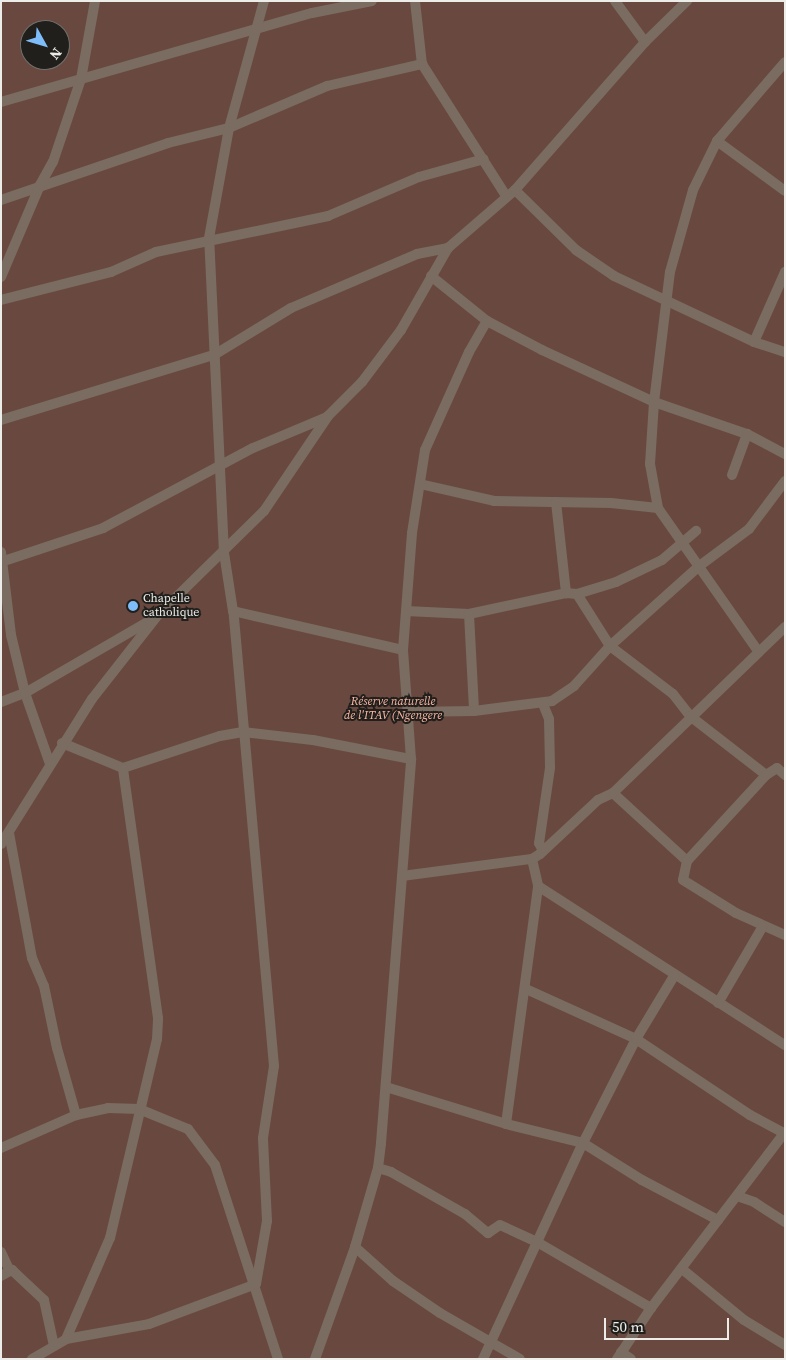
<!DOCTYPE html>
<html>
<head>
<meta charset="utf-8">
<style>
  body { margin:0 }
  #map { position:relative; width:786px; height:1360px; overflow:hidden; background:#292824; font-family:"Source Serif 4",serif }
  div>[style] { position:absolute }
  .green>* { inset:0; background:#69483f }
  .street>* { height:10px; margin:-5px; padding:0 5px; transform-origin:5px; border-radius:5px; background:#7a6c60 }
  .dots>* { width:14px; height:14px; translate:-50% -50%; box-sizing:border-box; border:2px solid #201f1b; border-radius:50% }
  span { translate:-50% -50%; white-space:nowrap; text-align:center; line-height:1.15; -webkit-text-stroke:4px #201f1b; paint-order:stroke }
  .poi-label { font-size:12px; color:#ecece9 }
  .left { translate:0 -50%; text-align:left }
  .park-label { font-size:12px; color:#fdb6a4; font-style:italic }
  .frame { position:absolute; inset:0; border:2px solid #ecece9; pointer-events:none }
  .north { position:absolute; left:20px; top:20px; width:50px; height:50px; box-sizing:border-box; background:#201f1b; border:1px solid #72716d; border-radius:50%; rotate:129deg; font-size:14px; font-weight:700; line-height:20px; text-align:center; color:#ecece9 }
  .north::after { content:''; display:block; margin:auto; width:18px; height:22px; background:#7fbdfa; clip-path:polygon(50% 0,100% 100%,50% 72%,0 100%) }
  .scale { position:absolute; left:604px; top:1318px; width:125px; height:22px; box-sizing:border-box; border:2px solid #ecece9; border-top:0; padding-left:6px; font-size:15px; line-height:18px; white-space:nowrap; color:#ecece9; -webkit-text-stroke:4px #201f1b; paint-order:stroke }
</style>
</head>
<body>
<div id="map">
  <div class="green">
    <i style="clip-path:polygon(evenodd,1px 1px,785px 1px,785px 1359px,1px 1359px,1px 1px,30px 30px,60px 30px,60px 60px,30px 60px,30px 30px)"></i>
  </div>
  <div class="street">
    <i style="left:415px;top:1px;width:63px;rotate:83.7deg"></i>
    <i style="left:422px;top:64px;width:156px;rotate:57.5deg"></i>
    <i style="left:615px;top:1px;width:51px;rotate:53.8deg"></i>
    <i style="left:1px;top:102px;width:323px;rotate:-16deg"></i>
    <i style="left:312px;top:13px;width:61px;rotate:-11.3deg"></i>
    <i style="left:717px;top:141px;width:84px;rotate:36.3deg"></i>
    <i style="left:515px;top:190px;width:86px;rotate:44.5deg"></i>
    <i style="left:576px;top:250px;width:46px;rotate:34.4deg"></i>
    <i style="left:614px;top:276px;width:155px;rotate:25.2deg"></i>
    <i style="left:754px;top:342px;width:33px;rotate:18deg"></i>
    <i style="left:1px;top:200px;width:176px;rotate:-18.8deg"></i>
    <i style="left:168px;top:143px;width:63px;rotate:-13.8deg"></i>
    <i style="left:229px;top:128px;width:107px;rotate:-23.2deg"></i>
    <i style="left:327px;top:86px;width:98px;rotate:-13deg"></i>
    <i style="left:431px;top:276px;width:72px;rotate:38.8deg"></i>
    <i style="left:487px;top:321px;width:62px;rotate:27.8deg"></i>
    <i style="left:542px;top:350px;width:123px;rotate:24.9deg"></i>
    <i style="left:654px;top:402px;width:98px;rotate:19deg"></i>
    <i style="left:747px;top:434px;width:43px;rotate:27.8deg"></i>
    <i style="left:1px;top:277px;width:100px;rotate:-67deg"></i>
    <i style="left:40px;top:185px;width:26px;rotate:-61deg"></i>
    <i style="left:53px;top:162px;width:88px;rotate:-71.4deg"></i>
    <i style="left:81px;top:79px;width:79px;rotate:-79.8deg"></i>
    <i style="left:1px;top:300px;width:114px;rotate:-14.3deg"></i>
    <i style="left:111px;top:272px;width:49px;rotate:-24deg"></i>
    <i style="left:156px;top:252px;width:176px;rotate:-11.8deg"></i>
    <i style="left:328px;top:216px;width:99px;rotate:-23.2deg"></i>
    <i style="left:419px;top:177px;width:67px;rotate:-15.5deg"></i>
    <i style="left:754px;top:342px;width:77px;rotate:-66.1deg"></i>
    <i style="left:1px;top:420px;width:223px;rotate:-17deg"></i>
    <i style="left:214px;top:355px;width:90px;rotate:-31.4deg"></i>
    <i style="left:291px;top:308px;width:137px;rotate:-23.2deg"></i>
    <i style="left:417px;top:254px;width:32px;rotate:-11deg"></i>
    <i style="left:732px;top:475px;width:44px;rotate:-69.9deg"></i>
    <i style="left:420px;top:484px;width:76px;rotate:12.9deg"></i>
    <i style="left:494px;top:501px;width:117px;rotate:1deg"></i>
    <i style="left:611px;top:503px;width:47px;rotate:6.1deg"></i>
    <i style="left:556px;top:502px;width:92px;rotate:83.7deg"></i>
    <i style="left:1px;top:552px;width:84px;rotate:83.1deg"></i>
    <i style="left:11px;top:635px;width:60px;rotate:76.4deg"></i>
    <i style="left:25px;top:693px;width:75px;rotate:70.6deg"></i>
    <i style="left:1px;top:562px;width:108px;rotate:-18.4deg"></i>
    <i style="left:103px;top:528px;width:170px;rotate:-28.1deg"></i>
    <i style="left:253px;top:448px;width:80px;rotate:-22.7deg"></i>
    <i style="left:577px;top:594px;width:62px;rotate:57.6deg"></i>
    <i style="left:610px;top:646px;width:79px;rotate:37.3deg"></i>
    <i style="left:673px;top:694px;width:28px;rotate:52deg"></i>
    <i style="left:690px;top:716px;width:96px;rotate:37.8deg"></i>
    <i style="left:766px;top:775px;width:13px;rotate:-32deg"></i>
    <i style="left:777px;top:768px;width:11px;rotate:41deg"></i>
    <i style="left:233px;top:611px;width:174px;rotate:12.9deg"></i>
    <i style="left:406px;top:611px;width:63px;rotate:2.7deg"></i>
    <i style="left:469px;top:614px;width:99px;rotate:-12.2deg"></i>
    <i style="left:566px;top:593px;width:11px;rotate:5deg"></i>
    <i style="left:577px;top:594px;width:41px;rotate:-17.1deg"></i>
    <i style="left:616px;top:582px;width:51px;rotate:-25.6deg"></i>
    <i style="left:662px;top:560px;width:45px;rotate:-40.5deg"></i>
    <i style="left:469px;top:614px;width:97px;rotate:87deg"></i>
    <i style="left:758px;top:651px;width:174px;rotate:-125deg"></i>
    <i style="left:658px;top:508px;width:45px;rotate:-100.3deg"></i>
    <i style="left:650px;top:464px;width:62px;rotate:-86.3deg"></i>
    <i style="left:654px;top:402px;width:131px;rotate:-83deg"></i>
    <i style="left:670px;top:272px;width:85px;rotate:-74.3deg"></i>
    <i style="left:693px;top:190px;width:55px;rotate:-63.9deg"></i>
    <i style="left:717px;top:141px;width:104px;rotate:-49.3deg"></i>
    <i style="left:1px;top:702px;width:26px;rotate:-21deg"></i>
    <i style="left:25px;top:693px;width:146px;rotate:-30.1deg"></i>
    <i style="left:543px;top:704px;width:16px;rotate:68deg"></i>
    <i style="left:549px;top:719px;width:49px;rotate:88.8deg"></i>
    <i style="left:550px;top:768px;width:76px;rotate:98.3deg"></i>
    <i style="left:539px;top:843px;width:9px;rotate:63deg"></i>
    <i style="left:407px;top:712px;width:67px;rotate:-0.9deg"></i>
    <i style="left:474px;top:711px;width:79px;rotate:-7.3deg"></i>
    <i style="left:552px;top:701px;width:27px;rotate:-34deg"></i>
    <i style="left:574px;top:686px;width:54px;rotate:-48deg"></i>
    <i style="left:610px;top:646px;width:118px;rotate:-41.9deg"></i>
    <i style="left:698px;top:567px;width:64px;rotate:-36.7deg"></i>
    <i style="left:749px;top:529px;width:60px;rotate:-53.1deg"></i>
    <i style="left:62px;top:743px;width:66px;rotate:22.3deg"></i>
    <i style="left:123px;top:768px;width:102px;rotate:-18.3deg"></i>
    <i style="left:220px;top:736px;width:23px;rotate:-10deg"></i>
    <i style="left:243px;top:732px;width:70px;rotate:6.5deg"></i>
    <i style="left:313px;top:740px;width:100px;rotate:11deg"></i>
    <i style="left:613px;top:793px;width:100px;rotate:42.6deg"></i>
    <i style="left:687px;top:861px;width:19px;rotate:102deg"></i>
    <i style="left:683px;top:880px;width:62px;rotate:31.9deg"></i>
    <i style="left:736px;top:913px;width:54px;rotate:24.2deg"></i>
    <i style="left:9px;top:833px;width:127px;rotate:79.6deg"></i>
    <i style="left:32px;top:958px;width:30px;rotate:67deg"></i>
    <i style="left:44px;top:986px;width:63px;rotate:78.2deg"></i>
    <i style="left:57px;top:1048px;width:70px;rotate:74.2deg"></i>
    <i style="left:1px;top:844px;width:171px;rotate:-57.9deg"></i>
    <i style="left:92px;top:699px;width:105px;rotate:-51.9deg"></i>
    <i style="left:157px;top:616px;width:150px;rotate:-44.5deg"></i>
    <i style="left:264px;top:511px;width:115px;rotate:-56deg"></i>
    <i style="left:328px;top:416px;width:48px;rotate:-45deg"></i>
    <i style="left:362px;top:382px;width:65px;rotate:-53.1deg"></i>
    <i style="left:401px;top:330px;width:95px;rotate:-60.2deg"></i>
    <i style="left:448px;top:248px;width:89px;rotate:-40.9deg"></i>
    <i style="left:515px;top:190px;width:197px;rotate:-48.7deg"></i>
    <i style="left:645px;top:42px;width:59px;rotate:-44.3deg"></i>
    <i style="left:532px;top:859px;width:28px;rotate:77deg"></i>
    <i style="left:538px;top:886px;width:294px;rotate:32.8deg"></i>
    <i style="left:687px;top:861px;width:117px;rotate:-47.4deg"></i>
    <i style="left:402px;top:876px;width:131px;rotate:-7.5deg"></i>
    <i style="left:532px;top:859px;width:9px;rotate:-32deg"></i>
    <i style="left:540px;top:854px;width:79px;rotate:-43deg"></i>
    <i style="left:598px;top:800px;width:17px;rotate:-25deg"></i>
    <i style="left:613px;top:793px;width:239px;rotate:-44deg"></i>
    <i style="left:526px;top:989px;width:121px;rotate:24.4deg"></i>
    <i style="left:636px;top:1039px;width:137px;rotate:33.7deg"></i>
    <i style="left:750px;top:1115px;width:38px;rotate:28deg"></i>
    <i style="left:718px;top:1003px;width:89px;rotate:-59.7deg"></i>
    <i style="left:386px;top:1087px;width:126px;rotate:17.1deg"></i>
    <i style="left:506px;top:1124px;width:79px;rotate:13.9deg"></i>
    <i style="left:583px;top:1143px;width:70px;rotate:32.1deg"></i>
    <i style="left:642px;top:1180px;width:86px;rotate:27.8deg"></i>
    <i style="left:506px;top:1124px;width:240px;rotate:-82.3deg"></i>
    <i style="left:1px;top:1148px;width:82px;rotate:-23.7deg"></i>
    <i style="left:76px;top:1115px;width:33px;rotate:-12deg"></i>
    <i style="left:108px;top:1108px;width:31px;rotate:2deg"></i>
    <i style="left:139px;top:1109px;width:53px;rotate:22.2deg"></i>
    <i style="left:188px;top:1129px;width:45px;rotate:53.1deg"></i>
    <i style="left:215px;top:1165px;width:204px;rotate:72deg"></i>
    <i style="left:378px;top:1168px;width:14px;rotate:17deg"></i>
    <i style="left:391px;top:1172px;width:85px;rotate:29.6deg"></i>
    <i style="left:465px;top:1214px;width:30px;rotate:40deg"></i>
    <i style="left:488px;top:1233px;width:14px;rotate:-34deg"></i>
    <i style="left:500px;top:1225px;width:41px;rotate:24.7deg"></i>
    <i style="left:537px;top:1242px;width:132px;rotate:30.1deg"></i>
    <i style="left:737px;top:1196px;width:18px;rotate:19deg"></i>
    <i style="left:754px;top:1202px;width:37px;rotate:33deg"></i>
    <i style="left:355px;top:1247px;width:51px;rotate:41.8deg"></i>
    <i style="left:393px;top:1281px;width:57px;rotate:34.2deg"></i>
    <i style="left:440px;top:1313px;width:92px;rotate:29.9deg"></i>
    <i style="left:1px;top:1252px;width:21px;rotate:65deg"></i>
    <i style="left:682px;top:1269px;width:80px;rotate:39.4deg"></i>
    <i style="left:744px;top:1320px;width:48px;rotate:31.4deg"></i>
    <i style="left:1px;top:1276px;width:13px;rotate:-29deg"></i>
    <i style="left:12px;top:1270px;width:44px;rotate:43.2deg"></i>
    <i style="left:44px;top:1300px;width:47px;rotate:77.7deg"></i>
    <i style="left:66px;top:1339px;width:110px;rotate:-66.5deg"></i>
    <i style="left:110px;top:1238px;width:204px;rotate:-76.7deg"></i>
    <i style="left:157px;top:1039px;width:21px;rotate:-87deg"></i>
    <i style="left:158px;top:1018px;width:252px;rotate:-98deg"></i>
    <i style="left:621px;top:1352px;width:12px;rotate:35deg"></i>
    <i style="left:32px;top:1359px;width:39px;rotate:-30deg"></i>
    <i style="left:66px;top:1339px;width:84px;rotate:-10.2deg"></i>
    <i style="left:149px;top:1324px;width:114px;rotate:-20.5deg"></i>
    <i style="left:256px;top:1284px;width:64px;rotate:-80.1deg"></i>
    <i style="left:267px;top:1221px;width:83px;rotate:-92.8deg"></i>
    <i style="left:263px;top:1138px;width:73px;rotate:-81.3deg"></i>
    <i style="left:274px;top:1066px;width:457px;rotate:-95.1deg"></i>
    <i style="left:233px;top:611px;width:59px;rotate:-98.8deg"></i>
    <i style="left:224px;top:553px;width:315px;rotate:-92.7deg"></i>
    <i style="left:209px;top:238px;width:112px;rotate:-79.7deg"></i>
    <i style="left:229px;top:128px;width:132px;rotate:-74.6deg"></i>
    <i style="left:315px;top:1359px;width:119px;rotate:-70.3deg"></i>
    <i style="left:355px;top:1247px;width:82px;rotate:-73.8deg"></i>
    <i style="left:378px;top:1168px;width:25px;rotate:-83deg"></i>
    <i style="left:381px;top:1143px;width:385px;rotate:-85.5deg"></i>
    <i style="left:411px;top:759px;width:109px;rotate:-94.2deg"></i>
    <i style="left:403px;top:650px;width:117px;rotate:-85.6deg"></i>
    <i style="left:412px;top:533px;width:84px;rotate:-81.1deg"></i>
    <i style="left:425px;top:450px;width:107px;rotate:-65.8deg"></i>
    <i style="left:469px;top:352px;width:36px;rotate:-60deg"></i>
    <i style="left:483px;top:1359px;width:238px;rotate:-65.2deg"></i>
    <i style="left:583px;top:1143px;width:117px;rotate:-63deg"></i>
    <i style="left:636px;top:1039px;width:74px;rotate:-58.9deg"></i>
    <i style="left:617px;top:1359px;width:61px;rotate:-56.3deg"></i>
    <i style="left:651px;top:1308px;width:221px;rotate:-52.7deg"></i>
  </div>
  <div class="dots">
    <i style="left:133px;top:606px;background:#7fbdfa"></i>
  </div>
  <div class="poi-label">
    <span class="left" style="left:143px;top:606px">Chapelle<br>catholique</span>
  </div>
  <div class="park-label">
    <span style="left:393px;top:709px">Réserve naturelle<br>de l'ITAV (Ngengere</span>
  </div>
  <div class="frame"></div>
  <div class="north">N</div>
  <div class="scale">50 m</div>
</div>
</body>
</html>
